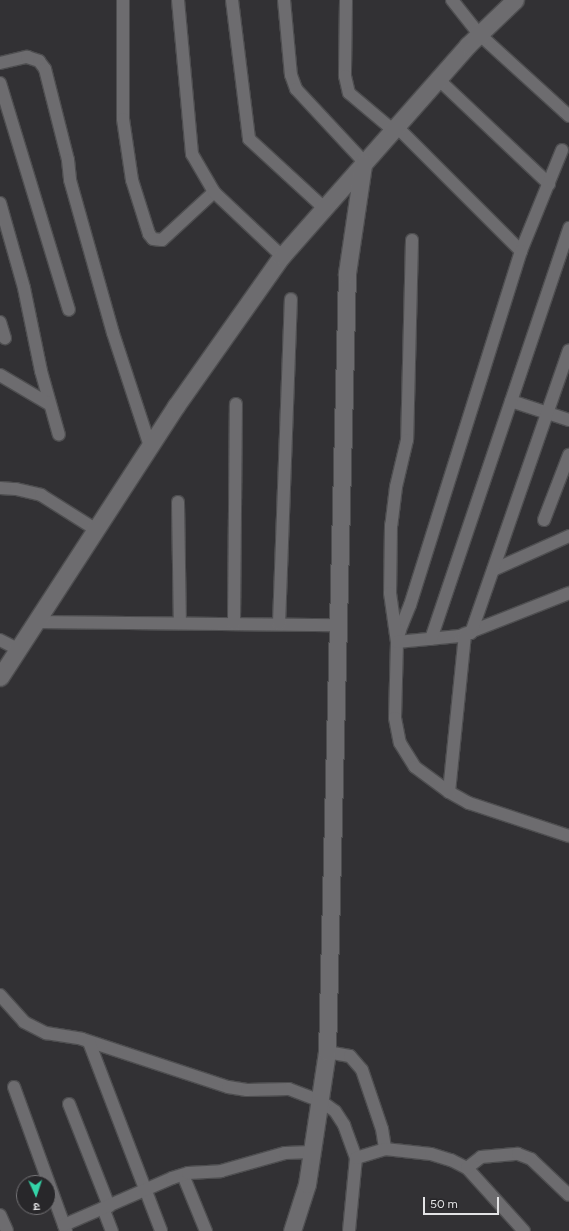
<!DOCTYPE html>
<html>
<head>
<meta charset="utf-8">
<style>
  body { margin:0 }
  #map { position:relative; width:569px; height:1231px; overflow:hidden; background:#323134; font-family:Figtree,"Noto Sans Devanagari",sans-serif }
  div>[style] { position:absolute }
  .roads { filter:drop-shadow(1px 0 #4e4e50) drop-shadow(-1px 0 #4e4e50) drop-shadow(0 1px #4e4e50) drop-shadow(0 -1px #4e4e50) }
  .street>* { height:12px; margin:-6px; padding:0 6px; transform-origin:6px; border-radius:6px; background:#6d6c6f }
  .secondary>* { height:17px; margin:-8.5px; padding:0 8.5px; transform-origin:8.5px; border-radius:8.5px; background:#6d6c6f }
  span { translate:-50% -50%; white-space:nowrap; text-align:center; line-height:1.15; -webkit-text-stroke:3px #28272a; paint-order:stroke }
  .north { position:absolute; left:16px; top:1175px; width:40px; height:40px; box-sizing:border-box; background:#28272a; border:1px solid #737275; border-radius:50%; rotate:177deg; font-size:11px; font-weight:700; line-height:16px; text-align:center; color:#e3e3e5 }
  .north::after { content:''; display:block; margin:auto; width:14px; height:18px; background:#34d4a8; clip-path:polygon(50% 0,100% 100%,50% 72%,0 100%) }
  .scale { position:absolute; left:423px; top:1197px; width:76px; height:18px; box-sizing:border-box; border:2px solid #e3e3e5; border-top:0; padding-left:5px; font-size:12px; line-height:14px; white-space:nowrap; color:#e3e3e5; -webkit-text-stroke:3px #28272a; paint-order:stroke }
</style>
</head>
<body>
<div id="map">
  <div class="roads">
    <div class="street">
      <i style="left:123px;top:0;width:119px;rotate:90deg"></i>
      <i style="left:123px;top:119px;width:62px;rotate:81.6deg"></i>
      <i style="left:132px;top:180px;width:57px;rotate:72.5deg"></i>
      <i style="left:149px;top:234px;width:6px;rotate:51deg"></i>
      <i style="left:153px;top:239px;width:9px;rotate:6deg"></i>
      <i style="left:162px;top:240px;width:71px;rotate:-42.7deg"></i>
      <i style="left:178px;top:0;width:155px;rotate:84.8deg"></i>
      <i style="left:192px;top:154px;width:44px;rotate:59.9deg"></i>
      <i style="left:214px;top:192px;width:93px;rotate:43.3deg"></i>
      <i style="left:232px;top:0;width:140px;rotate:83deg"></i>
      <i style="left:249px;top:139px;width:102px;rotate:42.6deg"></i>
      <i style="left:284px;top:0;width:75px;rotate:84.7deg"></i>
      <i style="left:291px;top:75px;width:15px;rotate:70deg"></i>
      <i style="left:296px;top:89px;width:100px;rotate:47deg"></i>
      <i style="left:346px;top:0;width:76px;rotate:90.8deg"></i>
      <i style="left:345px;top:76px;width:17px;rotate:77deg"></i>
      <i style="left:349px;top:93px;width:57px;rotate:40.1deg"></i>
      <i style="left:452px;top:0;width:43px;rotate:51.5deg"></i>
      <i style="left:479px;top:34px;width:122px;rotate:42.3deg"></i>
      <i style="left:0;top:63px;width:28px;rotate:-13deg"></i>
      <i style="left:27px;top:57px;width:13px;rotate:18deg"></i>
      <i style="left:39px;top:61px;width:10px;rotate:53deg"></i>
      <i style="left:45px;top:69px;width:94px;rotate:75.8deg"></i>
      <i style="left:68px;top:160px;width:20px;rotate:84deg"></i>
      <i style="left:70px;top:180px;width:159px;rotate:74.3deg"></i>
      <i style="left:113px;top:333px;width:119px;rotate:71.9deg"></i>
      <i style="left:438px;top:79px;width:153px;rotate:43.4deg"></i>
      <i style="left:0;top:83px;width:237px;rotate:73.1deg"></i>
      <i style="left:396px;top:126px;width:177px;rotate:45deg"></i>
      <i style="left:562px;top:150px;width:109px;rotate:112.1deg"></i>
      <i style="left:521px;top:251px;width:371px;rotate:107.4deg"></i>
      <i style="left:410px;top:605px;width:27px;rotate:112deg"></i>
      <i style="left:400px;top:630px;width:12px;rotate:104deg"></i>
      <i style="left:397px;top:642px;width:76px;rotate:91.5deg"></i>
      <i style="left:395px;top:718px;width:25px;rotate:79deg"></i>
      <i style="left:400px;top:743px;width:28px;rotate:58deg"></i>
      <i style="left:415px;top:767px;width:42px;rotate:36.3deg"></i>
      <i style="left:449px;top:792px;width:23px;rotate:29deg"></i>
      <i style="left:469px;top:803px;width:105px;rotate:18.3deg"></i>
      <i style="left:0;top:203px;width:88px;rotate:74.2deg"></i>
      <i style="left:24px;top:288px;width:85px;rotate:78.4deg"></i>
      <i style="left:41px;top:371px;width:66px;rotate:74.3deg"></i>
      <i style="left:412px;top:240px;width:200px;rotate:91.4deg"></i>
      <i style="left:407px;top:440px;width:48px;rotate:103.2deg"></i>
      <i style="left:396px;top:487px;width:38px;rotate:97deg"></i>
      <i style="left:391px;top:525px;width:68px;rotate:90.8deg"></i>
      <i style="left:390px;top:593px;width:49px;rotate:81.9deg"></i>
      <i style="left:397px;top:642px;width:63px;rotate:-5.4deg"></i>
      <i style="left:460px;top:636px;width:117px;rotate:-21.5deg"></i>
      <i style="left:0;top:322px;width:17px;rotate:73deg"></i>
      <i style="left:0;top:375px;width:57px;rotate:30.6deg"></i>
      <i style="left:511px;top:401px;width:61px;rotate:18.1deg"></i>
      <i style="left:0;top:488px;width:16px;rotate:4deg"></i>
      <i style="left:16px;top:489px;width:26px;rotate:13deg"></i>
      <i style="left:41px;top:495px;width:64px;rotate:32.2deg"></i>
      <i style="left:178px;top:502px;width:121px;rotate:89.1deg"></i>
      <i style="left:544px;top:520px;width:70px;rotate:-69deg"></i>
      <i style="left:493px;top:570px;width:83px;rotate:-24.1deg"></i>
      <i style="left:35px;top:622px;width:302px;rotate:0.6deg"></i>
      <i style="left:234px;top:624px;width:220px;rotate:-89.5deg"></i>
      <i style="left:279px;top:624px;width:325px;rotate:-87.9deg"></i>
      <i style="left:471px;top:633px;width:299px;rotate:-70.9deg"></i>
      <i style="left:431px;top:639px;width:434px;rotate:-71.4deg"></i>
      <i style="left:0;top:640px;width:20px;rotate:27deg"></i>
      <i style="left:449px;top:792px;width:159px;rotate:-84.2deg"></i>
      <i style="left:0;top:995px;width:36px;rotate:48deg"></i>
      <i style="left:24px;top:1022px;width:25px;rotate:27deg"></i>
      <i style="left:46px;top:1033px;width:36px;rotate:9deg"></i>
      <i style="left:82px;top:1039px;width:154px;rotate:18.2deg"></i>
      <i style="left:228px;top:1087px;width:19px;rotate:9deg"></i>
      <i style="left:247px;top:1090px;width:42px;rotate:-1.4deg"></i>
      <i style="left:289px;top:1089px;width:34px;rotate:21deg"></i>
      <i style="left:321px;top:1101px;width:17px;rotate:36deg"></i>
      <i style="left:335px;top:1111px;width:17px;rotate:57deg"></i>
      <i style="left:344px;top:1125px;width:35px;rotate:70deg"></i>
      <i style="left:356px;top:1158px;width:73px;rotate:95.5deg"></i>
      <i style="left:89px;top:1042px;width:202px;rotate:69.1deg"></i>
      <i style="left:327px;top:1052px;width:23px;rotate:10deg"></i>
      <i style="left:350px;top:1056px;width:18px;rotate:49deg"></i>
      <i style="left:362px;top:1070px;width:62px;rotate:71.3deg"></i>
      <i style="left:382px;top:1129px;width:20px;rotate:81deg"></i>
      <i style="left:14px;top:1087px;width:153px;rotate:70.1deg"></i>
      <i style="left:69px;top:1104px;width:110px;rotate:68.6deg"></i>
      <i style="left:356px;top:1158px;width:30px;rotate:-17deg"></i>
      <i style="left:385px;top:1149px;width:46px;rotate:6.2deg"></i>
      <i style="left:431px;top:1154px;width:21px;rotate:17deg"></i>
      <i style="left:451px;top:1160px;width:18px;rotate:27deg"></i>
      <i style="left:467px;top:1168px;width:85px;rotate:47.9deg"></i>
      <i style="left:467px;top:1168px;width:18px;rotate:-38deg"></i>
      <i style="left:481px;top:1157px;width:37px;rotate:-5deg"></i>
      <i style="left:518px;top:1154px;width:14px;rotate:21deg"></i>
      <i style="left:531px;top:1159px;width:52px;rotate:43.5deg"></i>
      <i style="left:183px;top:1175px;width:61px;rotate:67.7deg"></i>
      <i style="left:103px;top:1208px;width:25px;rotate:69deg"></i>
      <i style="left:0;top:1215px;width:17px;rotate:66deg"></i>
      <i style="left:64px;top:1225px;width:118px;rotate:-23.5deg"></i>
      <i style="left:172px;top:1178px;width:17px;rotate:-17deg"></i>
      <i style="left:188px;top:1173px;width:33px;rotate:-3deg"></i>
      <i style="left:221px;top:1171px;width:66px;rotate:-15.7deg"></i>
      <i style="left:285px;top:1153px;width:27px;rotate:-2deg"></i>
    </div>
    <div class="secondary">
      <i style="left:0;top:677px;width:323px;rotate:-57deg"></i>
      <i style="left:176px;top:406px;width:184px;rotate:-54.8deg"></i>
      <i style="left:282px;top:256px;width:281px;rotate:-48.6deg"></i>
      <i style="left:468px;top:45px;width:65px;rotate:-43.8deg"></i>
      <i style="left:292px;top:1231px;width:49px;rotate:-72.3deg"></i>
      <i style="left:307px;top:1184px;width:134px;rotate:-81.4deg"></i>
      <i style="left:327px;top:1052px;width:779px;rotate:-88.53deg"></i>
      <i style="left:347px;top:273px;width:110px;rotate:-81.6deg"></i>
    </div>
  </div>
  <div class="north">उ</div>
  <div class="scale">50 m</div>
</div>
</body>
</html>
